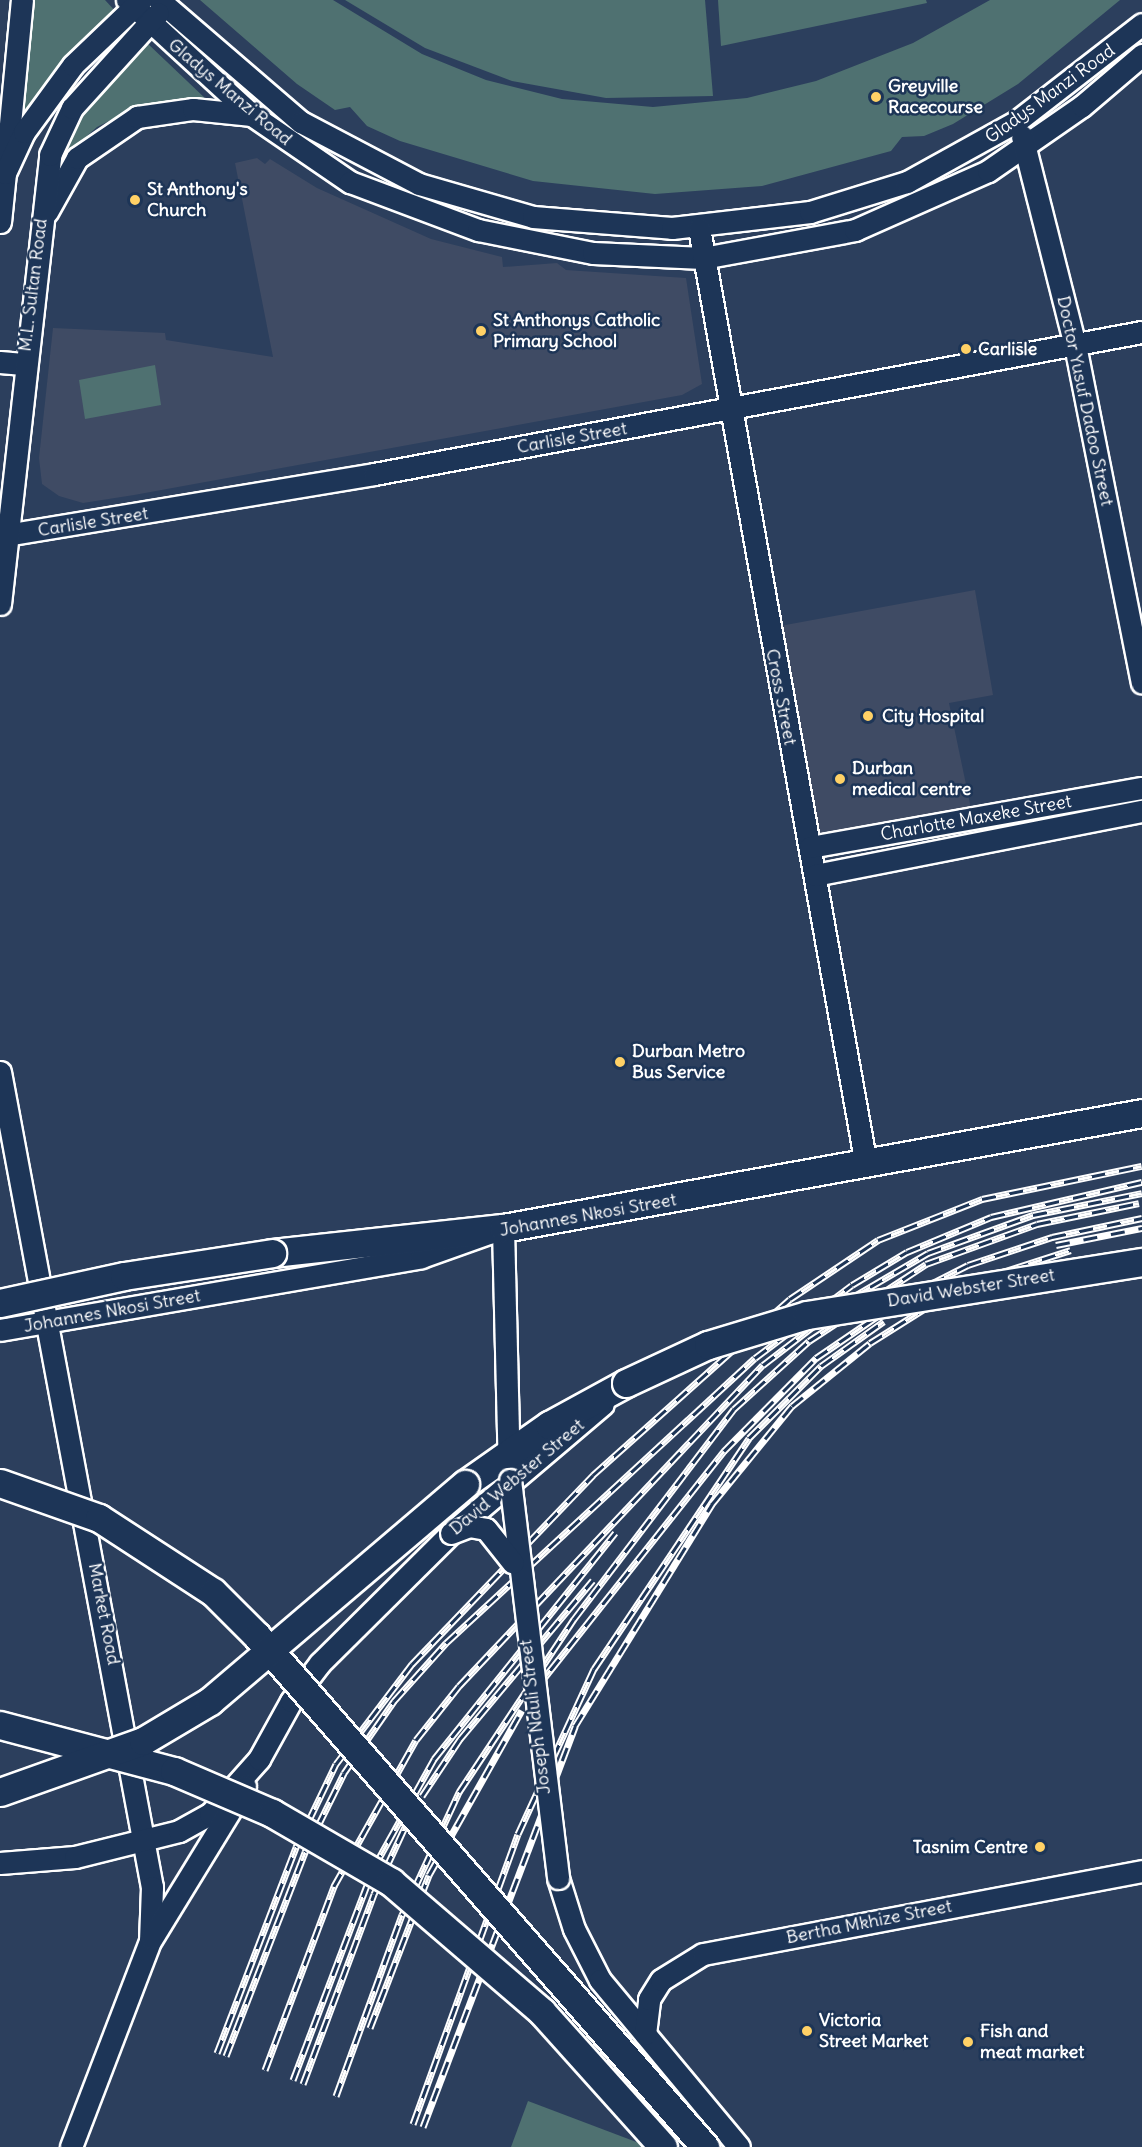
<!DOCTYPE html>
<html>
<head>
<meta charset="utf-8">
<style>
  body { margin:0 }
  #map { position:relative; width:1142px; height:2147px; overflow:hidden; background:#2c3f5d; font-family:Delius,sans-serif }
  div>[style] { position:absolute }
  .built>* { inset:0; background:#3f4b64 }
  .green>* { inset:0; background:#4f7171 }
  .roads { filter:drop-shadow(2px 0 #fff) drop-shadow(-2px 0 #fff) drop-shadow(0 2px #fff) drop-shadow(0 -2px #fff) }
  .secondary>* { height:21px; margin:-10.5px; padding:0 10.5px; transform-origin:10.5px; border-radius:10.5px; background:#1d3557 }
  .highway>* { height:27px; margin:-13.5px; padding:0 13.5px; transform-origin:13.5px; border-radius:13.5px; background:#1d3557 }
  .rail>* { height:7px; margin-top:-3.5px; transform-origin:0; background:repeating-linear-gradient(90deg,#1d3557 0 14px,#fff 0 28px); box-sizing:border-box; border-block:2px solid #fff }
  .bridges { filter:drop-shadow(2px 0 #fff) drop-shadow(-2px 0 #fff) drop-shadow(0 2px #fff) drop-shadow(0 -2px #fff) }
  .secondary-bridge>* { height:21px; margin:-10.5px; padding:0 10.5px; transform-origin:10.5px; border-radius:10.5px; background:#1d3557 }
  .highway-bridge>* { height:27px; margin:-13.5px; padding:0 13.5px; transform-origin:13.5px; border-radius:13.5px; background:#1d3557 }
  .dots>* { width:16px; height:16px; translate:-50% -50%; box-sizing:border-box; border:3px solid #1d3557; border-radius:50% }
  span { translate:-50% -50%; white-space:nowrap; text-align:center; line-height:1.15; -webkit-text-stroke:5px #1d3557; paint-order:stroke }
  .poi-label { font-size:18px; color:#fff; font-weight:700 }
  .left { translate:0 -50%; text-align:left }
  .right { translate:-100% -50%; text-align:right }
  .street-label { font-size:18px; color:#fff }
</style>
</head>
<body>
<div id="map">
  <div class="built">
    <i style="clip-path:polygon(257px 158px,265px 164px,270px 159px,317px 188px,431px 239px,502px 257px,503px 267px,557px 263px,566px 270px,686px 278px,702px 384px,682px 395px,134px 495px,83px 503px,59px 496px,42px 484px,39px 458px,53px 328px,165px 333px,166px 340px,273px 357px,235px 163px)"></i>
    <i style="clip-path:polygon(975px 590px,993px 695px,949px 703px,973px 818px,808px 845px,780px 626px)"></i>
  </div>
  <div class="green">
    <i style="clip-path:polygon(28px 0,105px 0,117px 13px,60px 67px,14px 133px)"></i>
    <i style="clip-path:polygon(200px 0,333px 0,422px 54px,486px 80px,562px 99px,653px 107px,747px 98px,816px 81px,913px 43px,990px 0,1120px 0,1018px 84px,953px 124px,924px 136px,902px 137px,891px 151px,762px 186px,655px 194px,533px 181px,400px 141px,367px 126px,350px 107px,335px 110px,297px 84px)"></i>
    <i style="clip-path:polygon(345px 0,705px 0,713px 96px,606px 98px,512px 81px,425px 48px)"></i>
    <i style="clip-path:polygon(718px 0,926px 0,927px 3px,721px 46px)"></i>
    <i style="clip-path:polygon(146px 42px,207px 100px,139px 106px,97px 127px,60px 160px,66px 138px,91px 98px)"></i>
    <i style="clip-path:polygon(155px 365px,161px 405px,85px 419px,79px 380px)"></i>
    <i style="clip-path:polygon(528px 2101px,639px 2143px,643px 2147px,511px 2147px)"></i>
  </div>
  <div class="roads">
    <div class="secondary">
      <i style="left:127px;top:0;width:170px;rotate:42.6deg"></i>
      <i style="left:252px;top:115px;width:119px;rotate:34.4deg"></i>
      <i style="left:350px;top:182px;width:137px;rotate:20.6deg"></i>
      <i style="left:478px;top:230px;width:117px;rotate:11.3deg"></i>
      <i style="left:593px;top:253px;width:110px;rotate:2.6deg"></i>
      <i style="left:703px;top:258px;width:155px;rotate:-10.4deg"></i>
      <i style="left:855px;top:230px;width:145px;rotate:-23.9deg"></i>
      <i style="left:988px;top:171px;width:114px;rotate:-34.7deg"></i>
      <i style="left:1082px;top:106px;width:79px;rotate:-40.4deg"></i>
      <i style="left:159px;top:0;width:187px;rotate:40.7deg"></i>
      <i style="left:301px;top:122px;width:133px;rotate:27.7deg"></i>
      <i style="left:419px;top:184px;width:119px;rotate:16.1deg"></i>
      <i style="left:533px;top:217px;width:139px;rotate:4.5deg"></i>
      <i style="left:672px;top:228px;width:139px;rotate:-6.6deg"></i>
      <i style="left:810px;top:212px;width:102px;rotate:-17.2deg"></i>
      <i style="left:907px;top:182px;width:126px;rotate:-29deg"></i>
      <i style="left:1017px;top:121px;width:158px;rotate:-37.8deg"></i>
      <i style="left:1022px;top:136px;width:216px;rotate:75.8deg"></i>
      <i style="left:1075px;top:345px;width:344px;rotate:78.8deg"></i>
      <i style="left:7px;top:155px;width:156px;rotate:-84.5deg"></i>
      <i style="left:47px;top:212px;width:62px;rotate:-60.9deg"></i>
      <i style="left:77px;top:158px;width:73px;rotate:-34.3deg"></i>
      <i style="left:137px;top:117px;width:57px;rotate:-8.1deg"></i>
      <i style="left:193px;top:109px;width:59px;rotate:5.8deg"></i>
      <i style="left:0;top:222px;width:49px;rotate:-84.2deg"></i>
      <i style="left:5px;top:173px;width:45px;rotate:-65.1deg"></i>
      <i style="left:24px;top:132px;width:83px;rotate:-53.8deg"></i>
      <i style="left:73px;top:65px;width:94px;rotate:-43.7deg"></i>
      <i style="left:699px;top:228px;width:952px;rotate:79.89deg"></i>
      <i style="left:0;top:362px;width:23px;rotate:5deg"></i>
      <i style="left:0;top:536px;width:379px;rotate:-9.4deg"></i>
      <i style="left:374px;top:474px;width:781px;rotate:-10.48deg"></i>
      <i style="left:0;top:604px;width:452px;rotate:-83.6deg"></i>
      <i style="left:50px;top:155px;width:52px;rotate:-64.9deg"></i>
      <i style="left:72px;top:108px;width:128px;rotate:-47.8deg"></i>
      <i style="left:810px;top:847px;width:337px;rotate:-10.1deg"></i>
      <i style="left:815px;top:875px;width:333px;rotate:-11.1deg"></i>
      <i style="left:0;top:1072px;width:829px;rotate:79.44deg"></i>
      <i style="left:152px;top:1887px;width:54px;rotate:92.1deg"></i>
      <i style="left:150px;top:1941px;width:221px;rotate:111deg"></i>
      <i style="left:0;top:1330px;width:427px;rotate:-9.8deg"></i>
      <i style="left:421px;top:1257px;width:87px;rotate:-19.5deg"></i>
      <i style="left:503px;top:1228px;width:239px;rotate:88.6deg"></i>
      <i style="left:0;top:1863px;width:75px;rotate:-4.6deg"></i>
      <i style="left:75px;top:1857px;width:107px;rotate:-14deg"></i>
      <i style="left:179px;top:1831px;width:35px;rotate:-29deg"></i>
      <i style="left:210px;top:1814px;width:74px;rotate:-48.3deg"></i>
      <i style="left:259px;top:1759px;width:66px;rotate:-61.1deg"></i>
      <i style="left:291px;top:1701px;width:48px;rotate:-52.7deg"></i>
      <i style="left:320px;top:1663px;width:185px;rotate:-44.8deg"></i>
      <i style="left:451px;top:1533px;width:199px;rotate:-40.3deg"></i>
      <i style="left:558px;top:1878px;width:53px;rotate:72.6deg"></i>
      <i style="left:574px;top:1929px;width:57px;rotate:63deg"></i>
      <i style="left:600px;top:1980px;width:217px;rotate:50.2deg"></i>
      <i style="left:152px;top:1938px;width:178px;rotate:-58.5deg"></i>
      <i style="left:645px;top:2034px;width:35px;rotate:-83deg"></i>
      <i style="left:649px;top:1999px;width:22px;rotate:-58deg"></i>
      <i style="left:661px;top:1980px;width:49px;rotate:-31.8deg"></i>
      <i style="left:703px;top:1954px;width:447px;rotate:-10.7deg"></i>
    </div>
    <div class="highway">
      <i style="left:272px;top:1253px;width:232px;rotate:-6.2deg"></i>
      <i style="left:503px;top:1228px;width:649px;rotate:-10.2deg"></i>
      <i style="left:465px;top:1484px;width:103px;rotate:-35.1deg"></i>
      <i style="left:549px;top:1425px;width:88px;rotate:-28.6deg"></i>
    </div>
  </div>
  <div class="rail">
    <i style="left:1056px;top:1245px;width:88px;rotate:-11.2deg"></i>
    <i style="left:533px;top:1692px;width:308px;rotate:-51.6deg"></i>
    <i style="left:724px;top:1451px;width:131px;rotate:-45.3deg"></i>
    <i style="left:816px;top:1358px;width:110px;rotate:-34.3deg"></i>
    <i style="left:907px;top:1296px;width:68px;rotate:-26.9deg"></i>
    <i style="left:968px;top:1265px;width:89px;rotate:-18.4deg"></i>
    <i style="left:1052px;top:1237px;width:92px;rotate:-11.9deg"></i>
    <i style="left:422px;top:1796px;width:69px;rotate:-56.3deg"></i>
    <i style="left:460px;top:1739px;width:207px;rotate:-50.1deg"></i>
    <i style="left:370px;top:2028px;width:164px;rotate:-68.9deg"></i>
    <i style="left:429px;top:1875px;width:189px;rotate:-60.6deg"></i>
    <i style="left:217px;top:2053px;width:221px;rotate:-69deg"></i>
    <i style="left:296px;top:1847px;width:92px;rotate:-64.3deg"></i>
    <i style="left:336px;top:1764px;width:126px;rotate:-52.8deg"></i>
    <i style="left:412px;top:1664px;width:262px;rotate:-46.2deg"></i>
    <i style="left:593px;top:1475px;width:264px;rotate:-41.8deg"></i>
    <i style="left:790px;top:1299px;width:106px;rotate:-33.8deg"></i>
    <i style="left:878px;top:1240px;width:112px;rotate:-21.5deg"></i>
    <i style="left:982px;top:1199px;width:163px;rotate:-11.7deg"></i>
    <i style="left:226px;top:2056px;width:219px;rotate:-68.8deg"></i>
    <i style="left:305px;top:1852px;width:88px;rotate:-63.7deg"></i>
    <i style="left:344px;top:1773px;width:88px;rotate:-55.2deg"></i>
    <i style="left:394px;top:1701px;width:78px;rotate:-48.1deg"></i>
    <i style="left:446px;top:1643px;width:420px;rotate:-42.7deg"></i>
    <i style="left:755px;top:1358px;width:121px;rotate:-37deg"></i>
    <i style="left:852px;top:1285px;width:64px;rotate:-31deg"></i>
    <i style="left:907px;top:1252px;width:91px;rotate:-22.6deg"></i>
    <i style="left:991px;top:1217px;width:155px;rotate:-13.1deg"></i>
    <i style="left:265px;top:2070px;width:197px;rotate:-69.4deg"></i>
    <i style="left:334px;top:1886px;width:167px;rotate:-60.7deg"></i>
    <i style="left:416px;top:1740px;width:69px;rotate:-51.5deg"></i>
    <i style="left:459px;top:1686px;width:442px;rotate:-46.6deg"></i>
    <i style="left:763px;top:1365px;width:105px;rotate:-37.6deg"></i>
    <i style="left:846px;top:1301px;width:95px;rotate:-30.3deg"></i>
    <i style="left:928px;top:1253px;width:112px;rotate:-19.9deg"></i>
    <i style="left:1033px;top:1215px;width:111px;rotate:-11.4deg"></i>
    <i style="left:293px;top:2080px;width:228px;rotate:-69.2deg"></i>
    <i style="left:374px;top:1867px;width:124px;rotate:-60.9deg"></i>
    <i style="left:434px;top:1759px;width:290px;rotate:-51.3deg"></i>
    <i style="left:303px;top:2084px;width:203px;rotate:-69.5deg"></i>
    <i style="left:374px;top:1894px;width:88px;rotate:-65.2deg"></i>
    <i style="left:336px;top:2096px;width:193px;rotate:-70deg"></i>
    <i style="left:402px;top:1915px;width:136px;rotate:-65.1deg"></i>
    <i style="left:459px;top:1792px;width:208px;rotate:-56.4deg"></i>
    <i style="left:574px;top:1619px;width:264px;rotate:-52.7deg"></i>
    <i style="left:734px;top:1409px;width:101px;rotate:-42.2deg"></i>
    <i style="left:809px;top:1341px;width:140px;rotate:-33.3deg"></i>
    <i style="left:926px;top:1264px;width:118px;rotate:-19.8deg"></i>
    <i style="left:1037px;top:1224px;width:104px;rotate:-11.6deg"></i>
    <i style="left:413px;top:2124px;width:308px;rotate:-70.1deg"></i>
    <i style="left:518px;top:1834px;width:182px;rotate:-65.3deg"></i>
    <i style="left:594px;top:1669px;width:278px;rotate:-56.1deg"></i>
    <i style="left:749px;top:1438px;width:102px;rotate:-45deg"></i>
    <i style="left:821px;top:1366px;width:77px;rotate:-35.5deg"></i>
    <i style="left:423px;top:2127px;width:429px;rotate:-69.2deg"></i>
    <i style="left:575px;top:1726px;width:261px;rotate:-58.3deg"></i>
    <i style="left:712px;top:1504px;width:127px;rotate:-50.8deg"></i>
    <i style="left:792px;top:1406px;width:100px;rotate:-38.9deg"></i>
    <i style="left:870px;top:1343px;width:109px;rotate:-32.2deg"></i>
    <i style="left:962px;top:1285px;width:114px;rotate:-17.8deg"></i>
  </div>
  <div class="bridges">
    <div class="secondary-bridge">
      <i style="left:510px;top:1480px;width:401px;rotate:83.1deg"></i>
      <i style="left:451px;top:1533px;width:19px;rotate:-21deg"></i>
      <i style="left:469px;top:1526px;width:17px;rotate:10deg"></i>
      <i style="left:486px;top:1529px;width:43px;rotate:51.5deg"></i>
    </div>
    <div class="highway-bridge">
      <i style="left:0;top:1303px;width:127px;rotate:-12.3deg"></i>
      <i style="left:124px;top:1276px;width:150px;rotate:-8.8deg"></i>
      <i style="left:626px;top:1383px;width:90px;rotate:-24.9deg"></i>
      <i style="left:708px;top:1345px;width:103px;rotate:-16.9deg"></i>
      <i style="left:807px;top:1315px;width:339px;rotate:-9deg"></i>
      <i style="left:0;top:1483px;width:105px;rotate:19.5deg"></i>
      <i style="left:99px;top:1518px;width:136px;rotate:33deg"></i>
      <i style="left:213px;top:1592px;width:62px;rotate:45deg"></i>
      <i style="left:257px;top:1636px;width:680px;rotate:48.76deg"></i>
      <i style="left:0;top:1725px;width:180px;rotate:14.8deg"></i>
      <i style="left:174px;top:1771px;width:107px;rotate:23.2deg"></i>
      <i style="left:272px;top:1813px;width:138px;rotate:30.1deg"></i>
      <i style="left:391px;top:1882px;width:199px;rotate:40.7deg"></i>
      <i style="left:542px;top:2012px;width:181px;rotate:48.1deg"></i>
      <i style="left:0;top:1792px;width:152px;rotate:-19.6deg"></i>
      <i style="left:143px;top:1741px;width:78px;rotate:-30.8deg"></i>
      <i style="left:210px;top:1701px;width:335px;rotate:-40.4deg"></i>
    </div>
  </div>
  <div class="dots">
    <i style="left:876px;top:97px;background:#ffd166"></i>
    <i style="left:135px;top:200px;background:#ffd166"></i>
    <i style="left:481px;top:331px;background:#ffd166"></i>
    <i style="left:966px;top:349px;background:#ffd166"></i>
    <i style="left:868px;top:716px;background:#ffd166"></i>
    <i style="left:840px;top:779px;background:#ffd166"></i>
    <i style="left:620px;top:1062px;background:#ffd166"></i>
    <i style="left:1040px;top:1847px;background:#ffd166"></i>
    <i style="left:807px;top:2031px;background:#ffd166"></i>
    <i style="left:968px;top:2042px;background:#ffd166"></i>
  </div>
  <div class="poi-label">
    <span class="left" style="left:888px;top:97px">Greyville<br>Racecourse</span>
    <span class="left" style="left:147px;top:200px">St Anthony's<br>Church</span>
    <span class="left" style="left:493px;top:331px">St Anthonys Catholic<br>Primary School</span>
    <span class="left" style="left:978px;top:349px">Carlisle</span>
    <span class="left" style="left:882px;top:716px">City Hospital</span>
    <span class="left" style="left:852px;top:779px">Durban<br>medical centre</span>
    <span class="left" style="left:632px;top:1062px">Durban Metro<br>Bus Service</span>
    <span class="right" style="left:1028px;top:1847px">Tasnim Centre</span>
    <span class="left" style="left:819px;top:2031px">Victoria<br>Street Market</span>
    <span class="left" style="left:980px;top:2042px">Fish and<br>meat market</span>
  </div>
  <div class="street-label">
    <span style="left:230px;top:92px;rotate:40deg">Gladys Manzi Road</span>
    <span style="left:1050px;top:94px;rotate:-36deg">Gladys Manzi Road</span>
    <span style="left:33px;top:285px;rotate:-83deg">M.L. Sultan Road</span>
    <span style="left:1085px;top:401px;rotate:78deg">Doctor Yusuf Dadoo Street</span>
    <span style="left:572px;top:438px;rotate:-10deg">Carlisle Street</span>
    <span style="left:93px;top:522px;rotate:-9deg">Carlisle Street</span>
    <span style="left:781px;top:697px;rotate:79deg">Cross Street</span>
    <span style="left:976px;top:818px;rotate:-10deg">Charlotte Maxeke Street</span>
    <span style="left:588px;top:1215px;rotate:-10deg">Johannes Nkosi Street</span>
    <span style="left:971px;top:1288px;rotate:-9deg">David Webster Street</span>
    <span style="left:112px;top:1311px;rotate:-10deg">Johannes Nkosi Street</span>
    <span style="left:517px;top:1477px;rotate:-40deg">David Webster Street</span>
    <span style="left:104px;top:1614px;rotate:79deg">Market Road</span>
    <span style="left:535px;top:1717px;rotate:-97deg">Joseph Nduli Street</span>
    <span style="left:869px;top:1922px;rotate:-11deg">Bertha Mkhize Street</span>
  </div>
</div>
</body>
</html>
